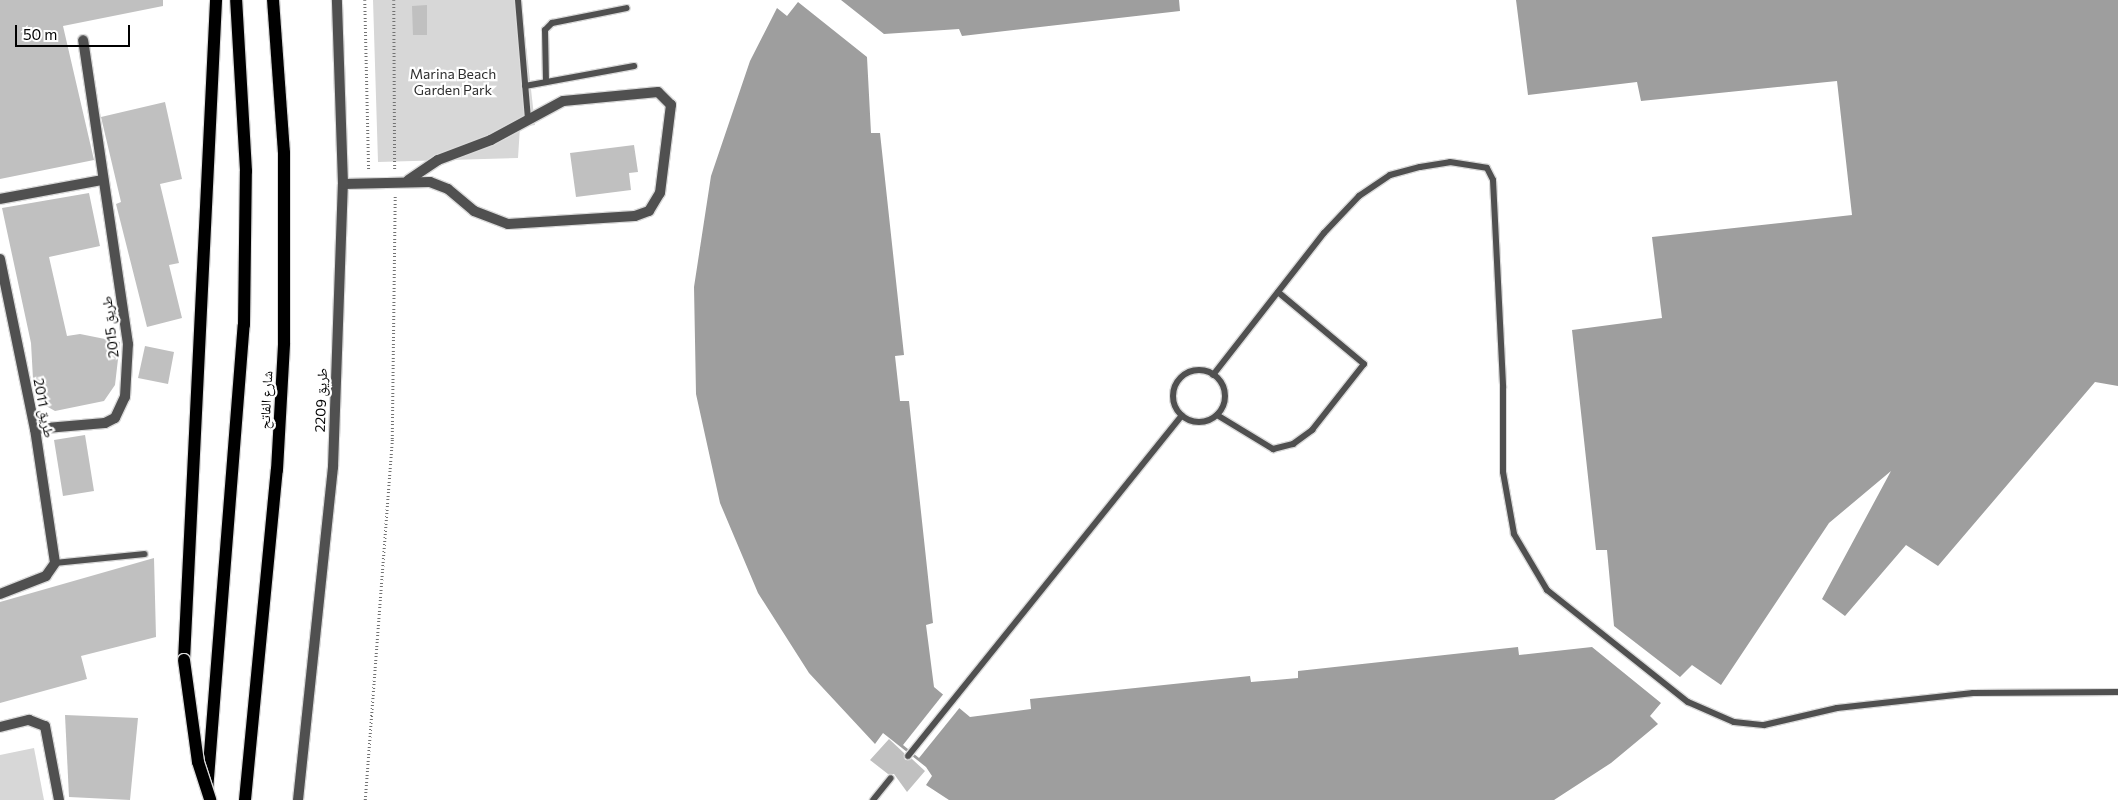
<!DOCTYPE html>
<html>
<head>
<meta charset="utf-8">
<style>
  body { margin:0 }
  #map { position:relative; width:2118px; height:800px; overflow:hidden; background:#fff; font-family:Commissioner,"Noto Naskh Arabic",sans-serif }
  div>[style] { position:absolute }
  .green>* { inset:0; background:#d7d7d7 }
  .water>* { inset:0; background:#9e9e9e }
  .pier>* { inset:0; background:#fff }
  .building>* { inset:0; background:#c0c0c0 }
  .path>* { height:2.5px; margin-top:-1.25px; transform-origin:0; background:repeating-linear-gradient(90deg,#727272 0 1px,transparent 0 3.5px) }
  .roads { filter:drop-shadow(1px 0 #dbdbdb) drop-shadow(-1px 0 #dbdbdb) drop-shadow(0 1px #dbdbdb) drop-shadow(0 -1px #dbdbdb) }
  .service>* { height:6px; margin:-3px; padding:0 3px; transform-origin:3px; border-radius:3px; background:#505050 }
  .service>.ring { margin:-3px; padding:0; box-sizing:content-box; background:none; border:6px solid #505050; border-radius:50% }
  .minor>* { height:10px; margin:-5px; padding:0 5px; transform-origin:5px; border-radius:5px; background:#505050 }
  .tertiary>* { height:10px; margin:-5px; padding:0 5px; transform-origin:5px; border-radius:5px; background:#505050 }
  .primary>* { height:12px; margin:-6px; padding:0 6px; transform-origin:6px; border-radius:6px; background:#000 }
  .bridges { filter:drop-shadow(1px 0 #dbdbdb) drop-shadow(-1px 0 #dbdbdb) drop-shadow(0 1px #dbdbdb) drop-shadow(0 -1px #dbdbdb) }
  .primary-bridge>* { height:12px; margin:-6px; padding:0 6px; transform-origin:6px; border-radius:6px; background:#000 }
  span { translate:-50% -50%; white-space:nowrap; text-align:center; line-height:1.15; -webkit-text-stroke:4.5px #fff; paint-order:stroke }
  .park-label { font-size:14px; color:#2e2e2e }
  .street-label { font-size:14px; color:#000 }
  .scale { position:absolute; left:15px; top:25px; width:115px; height:22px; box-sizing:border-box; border:2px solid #000; border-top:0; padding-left:6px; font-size:15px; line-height:18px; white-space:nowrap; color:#000; -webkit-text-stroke:4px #fff; paint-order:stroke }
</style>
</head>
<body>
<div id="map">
  <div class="green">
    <i style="clip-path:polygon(373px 0,521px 0,535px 125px,520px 127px,518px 158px,378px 162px)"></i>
    <i style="clip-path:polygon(34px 748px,44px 800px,0 800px,0 755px)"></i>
  </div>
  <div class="water">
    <i style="clip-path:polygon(841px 0,1179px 0,1180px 11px,962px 36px,959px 29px,884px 34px)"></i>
    <i style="clip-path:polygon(1516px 0,2118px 0,2118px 386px,2095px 382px,1938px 566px,1906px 545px,1845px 616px,1822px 599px,1891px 471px,1829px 523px,1721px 685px,1692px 665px,1680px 677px,1614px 626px,1607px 550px,1596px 550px,1572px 330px,1662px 318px,1652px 237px,1852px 215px,1837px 81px,1641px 101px,1637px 82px,1528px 95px)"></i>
    <i style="clip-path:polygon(798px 2px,867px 57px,871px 133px,880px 133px,904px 355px,895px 356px,900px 401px,909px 401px,933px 623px,926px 625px,934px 687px,970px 717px,1031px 709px,1030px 699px,1250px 676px,1251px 682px,1298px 678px,1298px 671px,1518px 647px,1519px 655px,1592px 647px,1661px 703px,1650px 716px,1658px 724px,1611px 763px,1554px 800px,949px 800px,926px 785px,932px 776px,926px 767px,883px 733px,875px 744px,809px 673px,758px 593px,720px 503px,696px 394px,694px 287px,711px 176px,750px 61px,777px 8px,787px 16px)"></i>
  </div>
  <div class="pier">
    <i style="clip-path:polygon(945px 692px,961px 706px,919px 758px,903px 745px)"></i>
  </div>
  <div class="building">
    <i style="clip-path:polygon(0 0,163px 0,163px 6px,63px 26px,94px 160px,0 179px)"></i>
    <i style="clip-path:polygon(427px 5px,427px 35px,413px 35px,412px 6px)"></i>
    <i style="clip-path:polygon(165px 102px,182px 179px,160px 184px,179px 263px,169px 265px,182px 318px,147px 327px,116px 204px,121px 202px,101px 117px)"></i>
    <i style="clip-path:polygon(634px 145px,638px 172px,629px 173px,631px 190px,576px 197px,570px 153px)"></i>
    <i style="clip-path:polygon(89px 193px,100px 246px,49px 257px,67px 336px,80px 334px,120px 342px,115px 385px,104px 401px,55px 411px,41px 403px,33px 379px,31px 343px,2px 208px)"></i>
    <i style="clip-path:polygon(145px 346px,174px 352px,168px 384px,138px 378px)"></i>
    <i style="clip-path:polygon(85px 435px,94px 491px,63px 496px,54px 440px)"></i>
    <i style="clip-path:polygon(154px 558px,156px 637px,81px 656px,87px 679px,0 703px,0 602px)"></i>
    <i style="clip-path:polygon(65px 715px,138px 718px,130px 800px,69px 797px)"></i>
    <i style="clip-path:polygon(889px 739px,904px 753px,905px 760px,912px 759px,925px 771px,907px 792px,894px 774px,888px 774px,870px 760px)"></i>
  </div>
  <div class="path">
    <i style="left:365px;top:0;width:171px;rotate:88.7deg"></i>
    <i style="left:394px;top:0;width:170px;rotate:89.7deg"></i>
    <i style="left:365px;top:800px;width:362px;rotate:-85.7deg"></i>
    <i style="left:392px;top:439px;width:244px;rotate:-89.3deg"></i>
  </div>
  <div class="roads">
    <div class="service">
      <i style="left:518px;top:0;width:118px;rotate:85.2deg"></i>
      <i style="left:546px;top:82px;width:52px;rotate:-91.1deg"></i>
      <i style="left:545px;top:30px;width:10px;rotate:-45deg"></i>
      <i style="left:552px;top:23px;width:76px;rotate:-11.3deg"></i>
      <i style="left:525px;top:86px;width:111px;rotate:-10.4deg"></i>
      <i class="ring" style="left:1173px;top:370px;width:46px;height:46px"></i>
      <i style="left:1213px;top:375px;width:180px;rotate:-52deg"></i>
      <i style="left:1324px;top:233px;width:51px;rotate:-46.6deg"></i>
      <i style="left:1359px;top:196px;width:37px;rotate:-34deg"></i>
      <i style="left:1390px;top:175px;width:31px;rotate:-15deg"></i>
      <i style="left:1420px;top:167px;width:30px;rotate:-9deg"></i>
      <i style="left:1450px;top:162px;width:37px;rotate:9deg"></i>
      <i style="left:1487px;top:168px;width:13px;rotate:63deg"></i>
      <i style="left:1493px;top:180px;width:208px;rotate:87.2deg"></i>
      <i style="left:1503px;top:388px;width:84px;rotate:90deg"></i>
      <i style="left:1503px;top:472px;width:63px;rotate:79.9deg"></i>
      <i style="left:1514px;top:534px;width:65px;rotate:59.5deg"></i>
      <i style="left:1547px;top:590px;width:180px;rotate:38.5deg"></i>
      <i style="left:1688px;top:702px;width:50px;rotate:23.5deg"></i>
      <i style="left:1734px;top:722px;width:30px;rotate:6deg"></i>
      <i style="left:1764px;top:725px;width:75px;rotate:-13.1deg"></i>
      <i style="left:1837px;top:708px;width:137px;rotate:-6.3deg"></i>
      <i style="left:1973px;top:693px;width:145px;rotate:-0.4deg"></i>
      <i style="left:1217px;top:415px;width:66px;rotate:31.3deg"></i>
      <i style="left:1273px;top:449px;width:21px;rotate:-14deg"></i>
      <i style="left:1293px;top:444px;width:24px;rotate:-36deg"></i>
      <i style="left:1312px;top:430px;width:84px;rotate:-51.8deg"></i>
      <i style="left:1364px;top:364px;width:112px;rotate:-140.1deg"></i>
      <i style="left:55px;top:563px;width:90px;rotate:-5.7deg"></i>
      <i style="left:908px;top:756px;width:437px;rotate:-51.2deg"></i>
      <i style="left:873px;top:800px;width:28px;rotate:-51deg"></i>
    </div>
    <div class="minor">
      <i style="left:343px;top:184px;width:87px;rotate:-1.3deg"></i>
      <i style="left:430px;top:182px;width:19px;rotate:21deg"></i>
      <i style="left:448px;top:189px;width:34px;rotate:40deg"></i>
      <i style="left:474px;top:211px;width:36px;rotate:21deg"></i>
      <i style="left:508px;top:224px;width:127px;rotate:-3.6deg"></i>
      <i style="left:635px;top:216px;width:15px;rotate:-20deg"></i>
      <i style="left:649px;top:211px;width:21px;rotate:-59deg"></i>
      <i style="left:660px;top:193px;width:89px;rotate:-82.9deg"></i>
      <i style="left:671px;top:105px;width:18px;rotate:-135deg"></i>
      <i style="left:658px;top:92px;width:95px;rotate:174.6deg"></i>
      <i style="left:563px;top:101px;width:82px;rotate:151.6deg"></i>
      <i style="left:491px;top:140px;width:57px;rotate:159.3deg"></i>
      <i style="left:438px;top:160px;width:36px;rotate:146deg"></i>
      <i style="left:0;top:199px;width:105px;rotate:-10.5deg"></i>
      <i style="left:0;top:259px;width:174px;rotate:78.4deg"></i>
      <i style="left:35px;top:429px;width:135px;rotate:81.5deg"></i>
      <i style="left:55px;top:563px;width:16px;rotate:125deg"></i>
      <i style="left:46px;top:576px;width:49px;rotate:158.6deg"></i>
      <i style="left:35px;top:429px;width:70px;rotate:-4.9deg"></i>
      <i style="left:105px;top:423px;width:11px;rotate:-27deg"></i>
      <i style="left:115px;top:418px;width:23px;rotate:-65deg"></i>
      <i style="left:125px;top:397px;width:53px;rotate:-86.8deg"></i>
      <i style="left:128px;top:344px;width:307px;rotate:-98.4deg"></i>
      <i style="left:0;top:727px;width:30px;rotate:-14deg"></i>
      <i style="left:29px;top:720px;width:17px;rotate:21deg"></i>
      <i style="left:45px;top:726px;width:75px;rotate:79.3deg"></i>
    </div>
    <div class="tertiary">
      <i style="left:298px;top:800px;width:335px;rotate:-84deg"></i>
      <i style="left:333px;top:467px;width:283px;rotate:-88deg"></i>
      <i style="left:343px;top:184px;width:184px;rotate:-91.9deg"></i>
    </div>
    <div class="primary">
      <i style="left:184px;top:660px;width:661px;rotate:-87.22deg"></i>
      <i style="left:207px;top:791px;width:467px;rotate:-85.5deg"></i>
      <i style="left:244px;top:325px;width:154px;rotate:-89.3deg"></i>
      <i style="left:246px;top:171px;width:171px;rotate:-93.3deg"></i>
      <i style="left:245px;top:800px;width:332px;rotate:-84.5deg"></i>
      <i style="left:277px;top:470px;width:127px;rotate:-86.8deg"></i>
      <i style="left:284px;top:343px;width:190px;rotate:-90deg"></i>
      <i style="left:284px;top:153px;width:153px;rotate:-94.1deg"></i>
    </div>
  </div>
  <div class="bridges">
    <div class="primary-bridge">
      <i style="left:184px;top:660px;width:103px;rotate:82.2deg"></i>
      <i style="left:198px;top:762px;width:40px;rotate:72deg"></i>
    </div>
  </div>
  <div class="park-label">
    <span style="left:453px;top:82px">Marina Beach<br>Garden Park</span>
  </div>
  <div class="street-label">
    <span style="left:110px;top:327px;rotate:-97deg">طريق 2015</span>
    <span style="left:266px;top:400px;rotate:-87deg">شارع الفاتح</span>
    <span style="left:321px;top:400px;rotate:-88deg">طريق 2209</span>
    <span style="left:44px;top:408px;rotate:79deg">طريق 2011</span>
  </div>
  <div class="scale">50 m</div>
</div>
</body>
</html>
